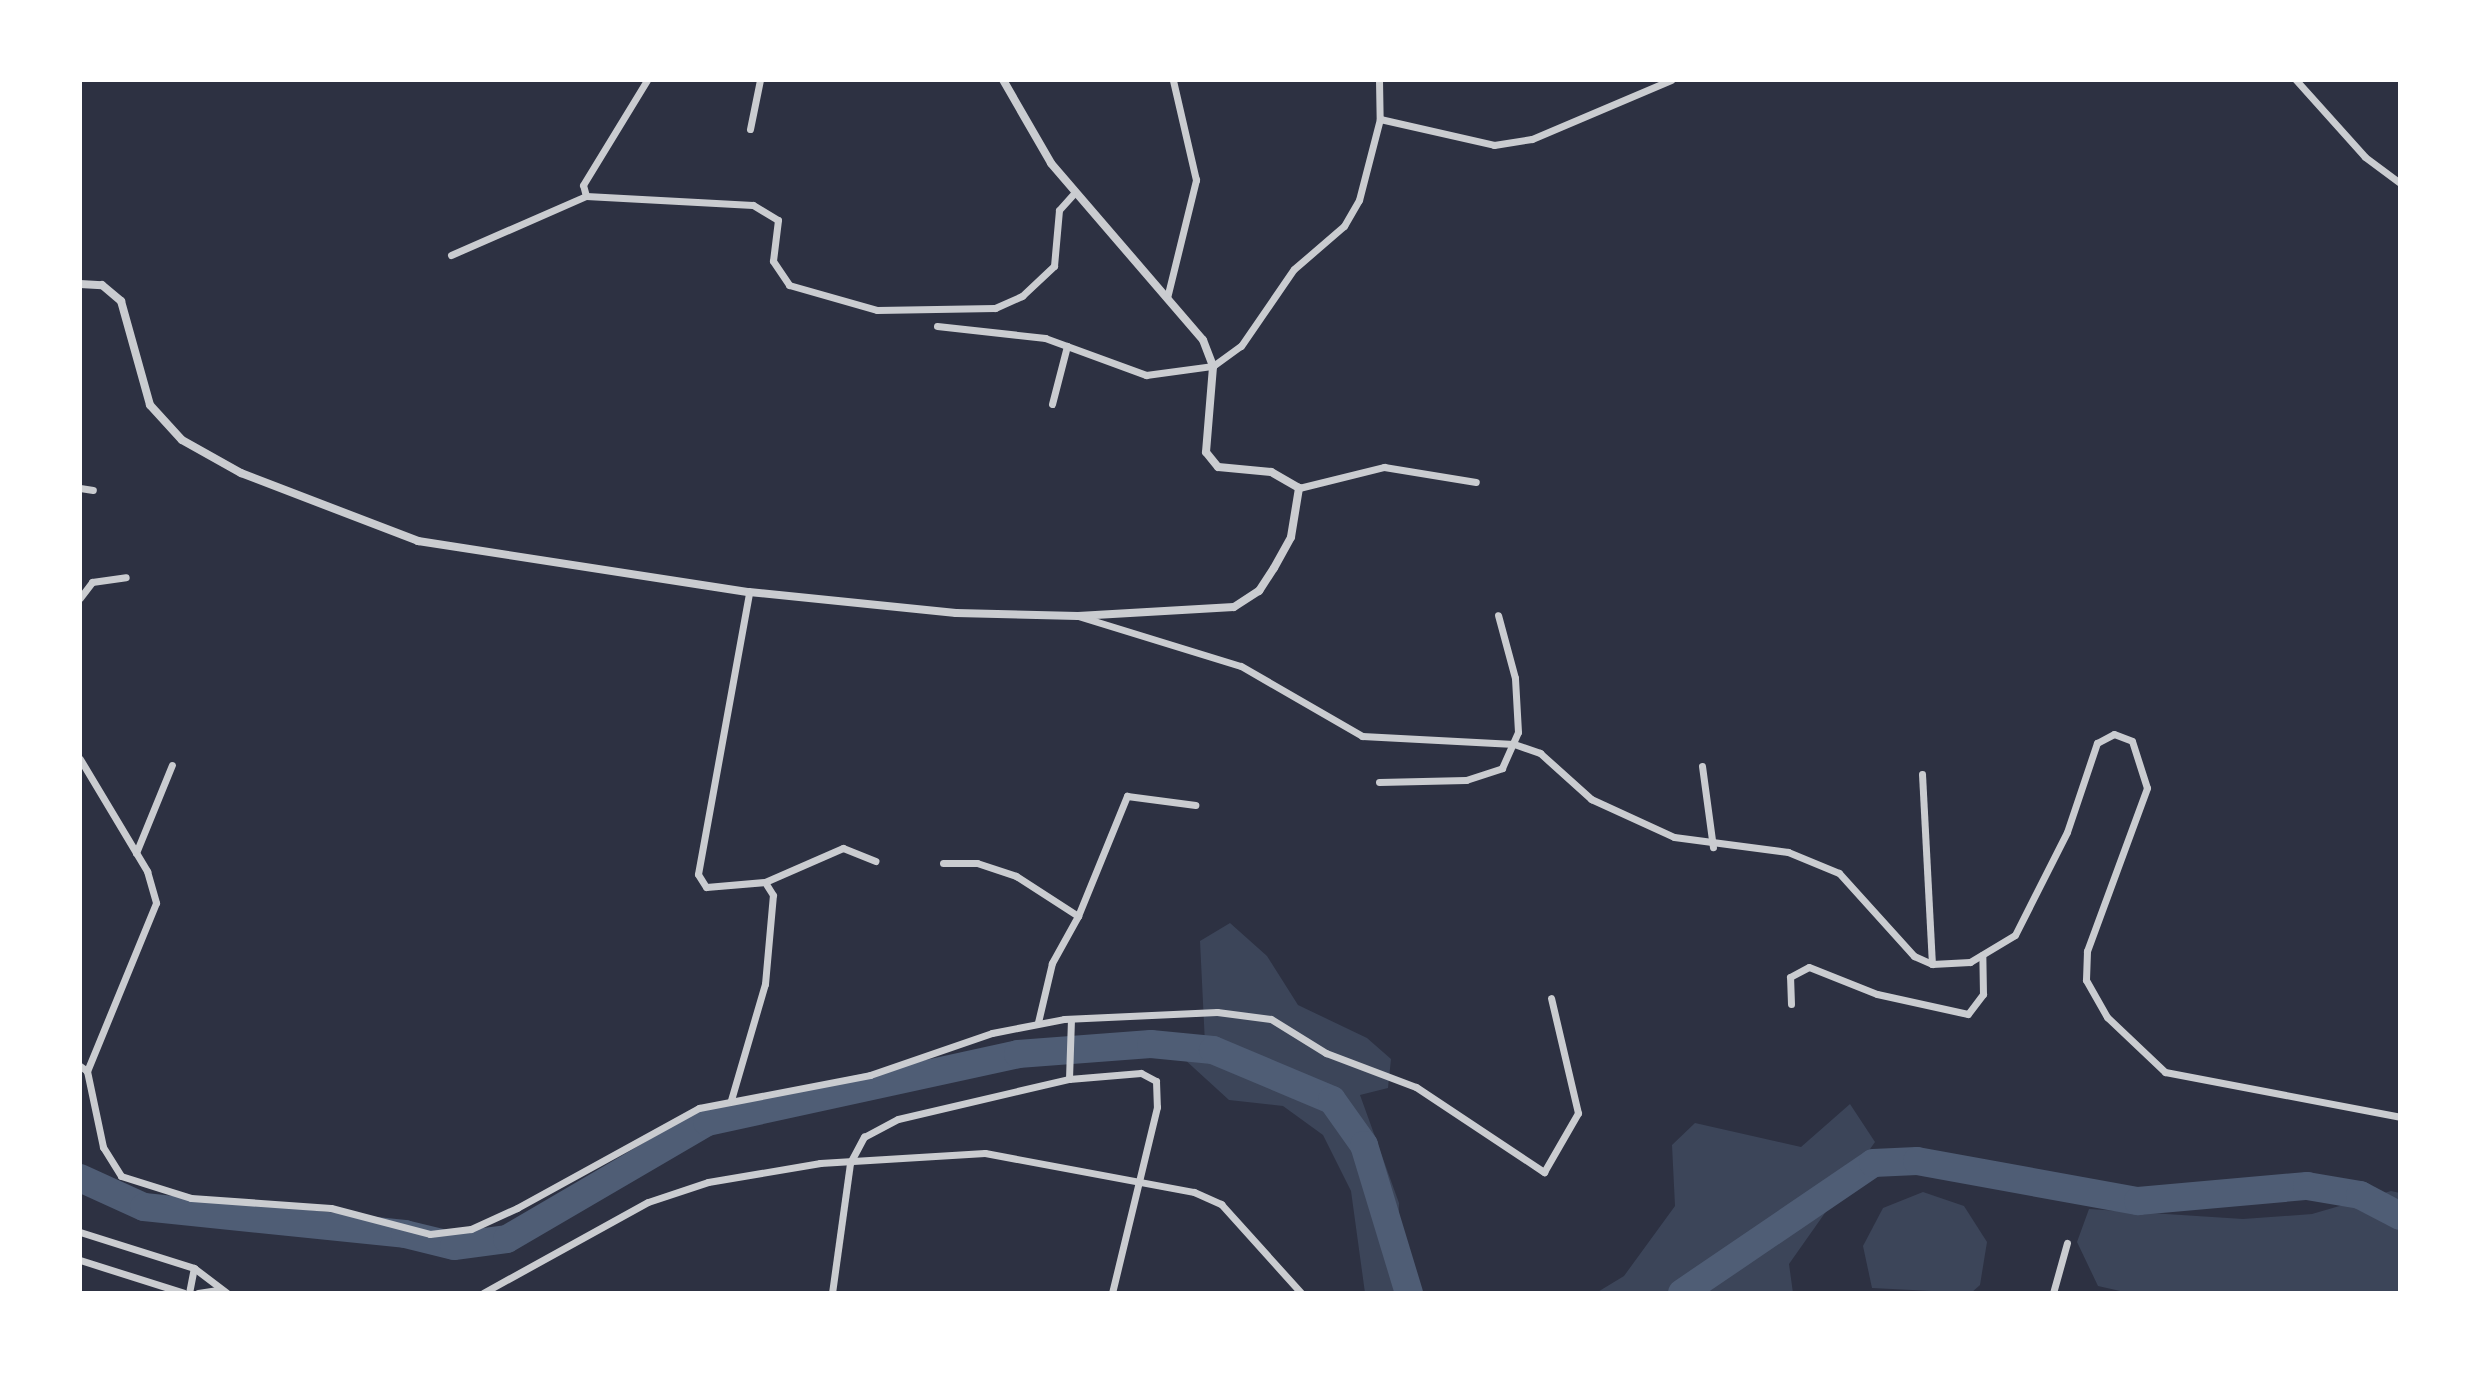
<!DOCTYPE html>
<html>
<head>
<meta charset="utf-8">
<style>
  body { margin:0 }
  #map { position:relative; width:2480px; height:1373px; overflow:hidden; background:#2d3142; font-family:"DejaVu Sans",sans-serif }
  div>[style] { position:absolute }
  .green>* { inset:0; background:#3c4559 }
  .river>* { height:28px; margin:-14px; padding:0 14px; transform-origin:14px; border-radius:14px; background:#4f5d75 }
  .minor>* { height:7px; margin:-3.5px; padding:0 3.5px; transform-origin:3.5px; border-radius:3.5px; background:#caccd0 }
  .tertiary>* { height:8px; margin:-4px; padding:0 4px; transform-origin:4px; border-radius:4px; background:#caccd0 }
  span { translate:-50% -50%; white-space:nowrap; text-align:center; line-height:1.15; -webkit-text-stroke:6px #fff; paint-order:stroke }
  .frame { position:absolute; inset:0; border:82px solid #fff; pointer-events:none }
</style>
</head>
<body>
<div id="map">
  <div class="green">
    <i style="clip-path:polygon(1230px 923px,1267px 956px,1298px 1005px,1367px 1038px,1391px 1059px,1388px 1088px,1360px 1095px,1399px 1203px,1397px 1282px,1405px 1293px,1365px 1293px,1351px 1191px,1323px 1135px,1283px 1106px,1229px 1100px,1183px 1058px,1205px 1044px,1200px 941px)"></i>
    <i style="clip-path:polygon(1850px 1104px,1875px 1142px,1789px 1264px,1793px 1293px,1596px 1293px,1624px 1276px,1675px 1206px,1672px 1145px,1695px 1123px,1801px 1147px)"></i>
    <i style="clip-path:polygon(2391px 1191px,2400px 1193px,2400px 1293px,2129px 1293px,2098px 1286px,2077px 1242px,2089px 1209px,2243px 1219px,2312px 1214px)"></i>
    <i style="clip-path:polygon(1923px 1192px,1964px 1206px,1987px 1242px,1980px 1285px,1971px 1293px,1872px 1288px,1863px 1246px,1883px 1208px)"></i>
  </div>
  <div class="river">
    <i style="left:80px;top:1178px;width:70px;rotate:24.4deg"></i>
    <i style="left:144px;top:1207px;width:262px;rotate:5.9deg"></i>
    <i style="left:405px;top:1234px;width:50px;rotate:13.8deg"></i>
    <i style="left:454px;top:1246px;width:53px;rotate:-7.5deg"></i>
    <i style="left:507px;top:1239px;width:232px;rotate:-30.3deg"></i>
    <i style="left:707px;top:1122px;width:318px;rotate:-12.3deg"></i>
    <i style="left:1018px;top:1054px;width:133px;rotate:-4.3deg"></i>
    <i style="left:1151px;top:1044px;width:62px;rotate:5.5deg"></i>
    <i style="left:1213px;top:1050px;width:129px;rotate:22.8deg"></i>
    <i style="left:1332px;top:1100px;width:55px;rotate:54.6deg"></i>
    <i style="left:1364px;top:1145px;width:155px;rotate:73.1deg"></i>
    <i style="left:1682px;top:1293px;width:231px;rotate:-34.2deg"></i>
    <i style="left:1873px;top:1163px;width:44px;rotate:-2.6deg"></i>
    <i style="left:1917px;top:1161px;width:225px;rotate:10.3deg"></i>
    <i style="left:2138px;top:1201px;width:170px;rotate:-5.1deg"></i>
    <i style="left:2307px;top:1186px;width:54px;rotate:9.6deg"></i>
    <i style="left:2360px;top:1195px;width:45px;rotate:27.7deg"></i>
  </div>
  <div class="minor">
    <i style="left:1379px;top:80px;width:39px;rotate:89deg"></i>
    <i style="left:2296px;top:80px;width:103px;rotate:48.1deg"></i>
    <i style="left:2365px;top:157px;width:44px;rotate:36.6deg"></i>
    <i style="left:750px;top:129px;width:50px;rotate:-78.5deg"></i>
    <i style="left:586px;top:196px;width:11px;rotate:-105deg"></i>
    <i style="left:583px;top:185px;width:123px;rotate:-58.6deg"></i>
    <i style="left:451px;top:255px;width:147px;rotate:-23.6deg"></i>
    <i style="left:586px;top:196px;width:167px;rotate:3.1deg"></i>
    <i style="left:753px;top:205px;width:29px;rotate:31deg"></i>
    <i style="left:778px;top:220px;width:41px;rotate:97deg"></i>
    <i style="left:773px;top:261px;width:29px;rotate:56deg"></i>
    <i style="left:789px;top:285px;width:91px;rotate:15.9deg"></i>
    <i style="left:877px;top:310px;width:118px;rotate:-1deg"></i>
    <i style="left:995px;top:308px;width:30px;rotate:-24deg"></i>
    <i style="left:1022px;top:296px;width:44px;rotate:-43.2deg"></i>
    <i style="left:1054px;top:266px;width:56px;rotate:-84.9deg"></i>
    <i style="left:1059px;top:210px;width:24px;rotate:-48deg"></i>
    <i style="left:1167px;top:298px;width:122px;rotate:-76.2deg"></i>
    <i style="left:1196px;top:180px;width:103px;rotate:-103deg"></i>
    <i style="left:937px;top:326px;width:109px;rotate:6.3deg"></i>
    <i style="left:1045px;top:338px;width:108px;rotate:20.1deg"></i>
    <i style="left:1146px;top:375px;width:68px;rotate:-7.7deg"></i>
    <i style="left:1213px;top:366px;width:34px;rotate:-36deg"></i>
    <i style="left:1241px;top:346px;width:93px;rotate:-55.5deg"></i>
    <i style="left:1294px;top:269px;width:66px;rotate:-40.7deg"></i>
    <i style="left:1344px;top:226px;width:30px;rotate:-60deg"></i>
    <i style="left:1359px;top:200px;width:84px;rotate:-75.5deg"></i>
    <i style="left:1380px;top:119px;width:117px;rotate:12.8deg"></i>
    <i style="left:1494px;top:145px;width:38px;rotate:-9deg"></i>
    <i style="left:1532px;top:139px;width:151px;rotate:-23deg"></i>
    <i style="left:1052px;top:404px;width:60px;rotate:-75.5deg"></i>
    <i style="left:80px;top:488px;width:13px;rotate:9deg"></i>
    <i style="left:1299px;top:488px;width:88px;rotate:-13.9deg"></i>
    <i style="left:1384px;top:467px;width:93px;rotate:9.3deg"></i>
    <i style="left:80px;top:598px;width:20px;rotate:-53deg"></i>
    <i style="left:92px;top:582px;width:34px;rotate:-8deg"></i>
    <i style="left:1078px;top:616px;width:170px;rotate:17.1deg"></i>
    <i style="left:1241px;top:666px;width:140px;rotate:30deg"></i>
    <i style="left:1362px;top:736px;width:152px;rotate:3deg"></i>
    <i style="left:1514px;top:744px;width:28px;rotate:19deg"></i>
    <i style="left:1540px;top:753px;width:69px;rotate:42deg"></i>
    <i style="left:1591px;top:799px;width:91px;rotate:24.6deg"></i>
    <i style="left:1674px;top:837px;width:115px;rotate:7.5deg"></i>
    <i style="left:1788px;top:852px;width:55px;rotate:22.4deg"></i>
    <i style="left:1839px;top:873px;width:112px;rotate:47.9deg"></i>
    <i style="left:1914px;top:956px;width:20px;rotate:24deg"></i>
    <i style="left:1932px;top:964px;width:38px;rotate:-3deg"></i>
    <i style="left:1970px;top:962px;width:52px;rotate:-31deg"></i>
    <i style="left:2015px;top:935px;width:115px;rotate:-63.2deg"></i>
    <i style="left:2067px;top:832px;width:94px;rotate:-71.4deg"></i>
    <i style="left:2097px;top:743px;width:19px;rotate:-28deg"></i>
    <i style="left:2114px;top:734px;width:19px;rotate:21deg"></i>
    <i style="left:2132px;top:741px;width:49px;rotate:72.3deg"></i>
    <i style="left:2147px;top:788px;width:174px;rotate:110.2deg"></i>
    <i style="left:2087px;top:951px;width:29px;rotate:92deg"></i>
    <i style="left:2086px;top:980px;width:43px;rotate:60.4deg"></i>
    <i style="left:2107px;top:1017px;width:80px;rotate:43.5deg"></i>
    <i style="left:2165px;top:1072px;width:239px;rotate:10.8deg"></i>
    <i style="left:80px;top:759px;width:131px;rotate:59.1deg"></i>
    <i style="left:147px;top:871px;width:33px;rotate:74deg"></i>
    <i style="left:156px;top:903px;width:182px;rotate:112.3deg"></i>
    <i style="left:87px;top:1071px;width:9px;rotate:-144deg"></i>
    <i style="left:1702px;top:766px;width:82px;rotate:82.3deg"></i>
    <i style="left:1922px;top:774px;width:190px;rotate:87deg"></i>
    <i style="left:1379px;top:782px;width:87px;rotate:-1.3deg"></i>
    <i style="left:1466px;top:780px;width:38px;rotate:-18deg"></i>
    <i style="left:1502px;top:768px;width:39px;rotate:-66deg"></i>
    <i style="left:1518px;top:732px;width:54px;rotate:-93.2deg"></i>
    <i style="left:1515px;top:678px;width:65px;rotate:-105.1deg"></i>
    <i style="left:136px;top:853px;width:95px;rotate:-67.8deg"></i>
    <i style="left:943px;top:863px;width:34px"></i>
    <i style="left:977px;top:863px;width:41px;rotate:18.4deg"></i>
    <i style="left:1016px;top:876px;width:74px;rotate:32.8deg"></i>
    <i style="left:1078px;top:916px;width:54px;rotate:119deg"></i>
    <i style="left:1052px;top:963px;width:61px;rotate:103.3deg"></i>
    <i style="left:765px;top:882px;width:85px;rotate:-23.6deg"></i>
    <i style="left:843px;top:848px;width:35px;rotate:22deg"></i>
    <i style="left:1078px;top:916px;width:130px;rotate:-67.8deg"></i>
    <i style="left:1127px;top:796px;width:69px;rotate:7.5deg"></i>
    <i style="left:1791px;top:1004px;width:27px;rotate:-92deg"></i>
    <i style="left:1790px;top:977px;width:21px;rotate:-28deg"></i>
    <i style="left:1809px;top:967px;width:73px;rotate:21.7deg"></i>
    <i style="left:1877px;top:994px;width:93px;rotate:12.4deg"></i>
    <i style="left:1968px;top:1014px;width:25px;rotate:-53deg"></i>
    <i style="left:1983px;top:994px;width:39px;rotate:-91deg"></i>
    <i style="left:87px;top:1071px;width:78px;rotate:78.1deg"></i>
    <i style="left:103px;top:1147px;width:34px;rotate:58deg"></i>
    <i style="left:121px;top:1176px;width:73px;rotate:17.4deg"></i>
    <i style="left:191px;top:1198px;width:140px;rotate:4.1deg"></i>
    <i style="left:331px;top:1208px;width:102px;rotate:14.7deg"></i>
    <i style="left:430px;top:1234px;width:41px;rotate:-7deg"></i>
    <i style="left:471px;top:1229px;width:51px;rotate:-24.5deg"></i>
    <i style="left:517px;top:1208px;width:208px;rotate:-28.8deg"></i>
    <i style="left:699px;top:1108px;width:174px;rotate:-10.9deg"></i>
    <i style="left:870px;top:1075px;width:129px;rotate:-19deg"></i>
    <i style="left:992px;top:1033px;width:73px;rotate:-11deg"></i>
    <i style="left:1064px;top:1019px;width:153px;rotate:-2.6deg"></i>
    <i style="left:1217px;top:1012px;width:54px;rotate:7.4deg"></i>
    <i style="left:1271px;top:1019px;width:65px;rotate:31.7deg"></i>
    <i style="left:1326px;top:1053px;width:96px;rotate:20.7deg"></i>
    <i style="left:1416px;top:1087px;width:154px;rotate:33.6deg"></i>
    <i style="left:1544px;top:1172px;width:68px;rotate:-60deg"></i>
    <i style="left:1578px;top:1113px;width:118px;rotate:-103.2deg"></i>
    <i style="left:1069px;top:1079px;width:72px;rotate:-4.8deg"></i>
    <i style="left:1141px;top:1073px;width:17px;rotate:28deg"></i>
    <i style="left:1156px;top:1081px;width:26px;rotate:88deg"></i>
    <i style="left:1157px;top:1107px;width:191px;rotate:103.6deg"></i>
    <i style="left:731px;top:1100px;width:121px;rotate:-73.7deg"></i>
    <i style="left:765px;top:984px;width:89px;rotate:-84.9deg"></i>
    <i style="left:773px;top:895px;width:15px;rotate:-122deg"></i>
    <i style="left:765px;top:882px;width:59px;rotate:175.2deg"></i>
    <i style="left:706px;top:887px;width:15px;rotate:-122deg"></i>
    <i style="left:698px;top:874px;width:287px;rotate:-79.7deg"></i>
    <i style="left:80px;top:1232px;width:120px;rotate:17.5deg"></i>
    <i style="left:194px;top:1268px;width:41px;rotate:37.1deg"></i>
    <i style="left:80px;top:1260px;width:109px;rotate:17.6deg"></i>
    <i style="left:189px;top:1293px;width:25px;rotate:-79deg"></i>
    <i style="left:198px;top:1293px;width:20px;rotate:-9deg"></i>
    <i style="left:483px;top:1293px;width:188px;rotate:-28.9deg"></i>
    <i style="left:648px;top:1202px;width:63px;rotate:-18.4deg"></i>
    <i style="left:708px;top:1182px;width:114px;rotate:-9.6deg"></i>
    <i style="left:820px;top:1163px;width:165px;rotate:-3.5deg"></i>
    <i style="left:985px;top:1153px;width:213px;rotate:10.6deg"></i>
    <i style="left:1194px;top:1192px;width:30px;rotate:24deg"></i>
    <i style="left:1221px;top:1204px;width:120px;rotate:48deg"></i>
    <i style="left:832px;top:1293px;width:131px;rotate:-82.1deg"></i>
    <i style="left:850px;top:1163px;width:30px;rotate:-62deg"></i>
    <i style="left:864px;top:1137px;width:38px;rotate:-28deg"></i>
    <i style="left:898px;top:1119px;width:176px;rotate:-13.2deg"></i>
    <i style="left:1069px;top:1079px;width:60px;rotate:-88.1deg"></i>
    <i style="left:2053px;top:1293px;width:52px;rotate:-74.4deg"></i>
  </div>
  <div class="tertiary">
    <i style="left:80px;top:284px;width:22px;rotate:3deg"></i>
    <i style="left:102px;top:285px;width:25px;rotate:40deg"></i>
    <i style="left:121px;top:301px;width:108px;rotate:74.4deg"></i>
    <i style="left:150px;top:405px;width:47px;rotate:47.6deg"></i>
    <i style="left:182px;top:440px;width:68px;rotate:29.2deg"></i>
    <i style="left:241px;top:473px;width:190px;rotate:21deg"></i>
    <i style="left:418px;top:541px;width:335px;rotate:8.8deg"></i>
    <i style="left:749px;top:592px;width:208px;rotate:5.8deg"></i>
    <i style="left:956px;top:613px;width:122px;rotate:1.4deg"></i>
    <i style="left:1078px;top:616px;width:156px;rotate:-3.3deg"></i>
    <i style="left:1234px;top:607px;width:30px;rotate:-33deg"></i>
    <i style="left:1259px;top:591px;width:27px;rotate:-57deg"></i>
    <i style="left:1274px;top:568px;width:35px;rotate:-61deg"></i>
    <i style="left:1291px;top:537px;width:50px;rotate:-80.7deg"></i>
    <i style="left:1299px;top:488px;width:32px;rotate:-150deg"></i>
    <i style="left:1271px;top:472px;width:53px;rotate:-174.6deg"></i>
    <i style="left:1218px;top:467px;width:19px;rotate:-129deg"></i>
    <i style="left:1206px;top:452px;width:86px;rotate:-85.3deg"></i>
    <i style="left:1213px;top:366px;width:28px;rotate:-111deg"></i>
    <i style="left:1203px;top:340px;width:233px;rotate:-130.7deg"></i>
    <i style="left:1051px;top:163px;width:96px;rotate:-120deg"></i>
  </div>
  <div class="frame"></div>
</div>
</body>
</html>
